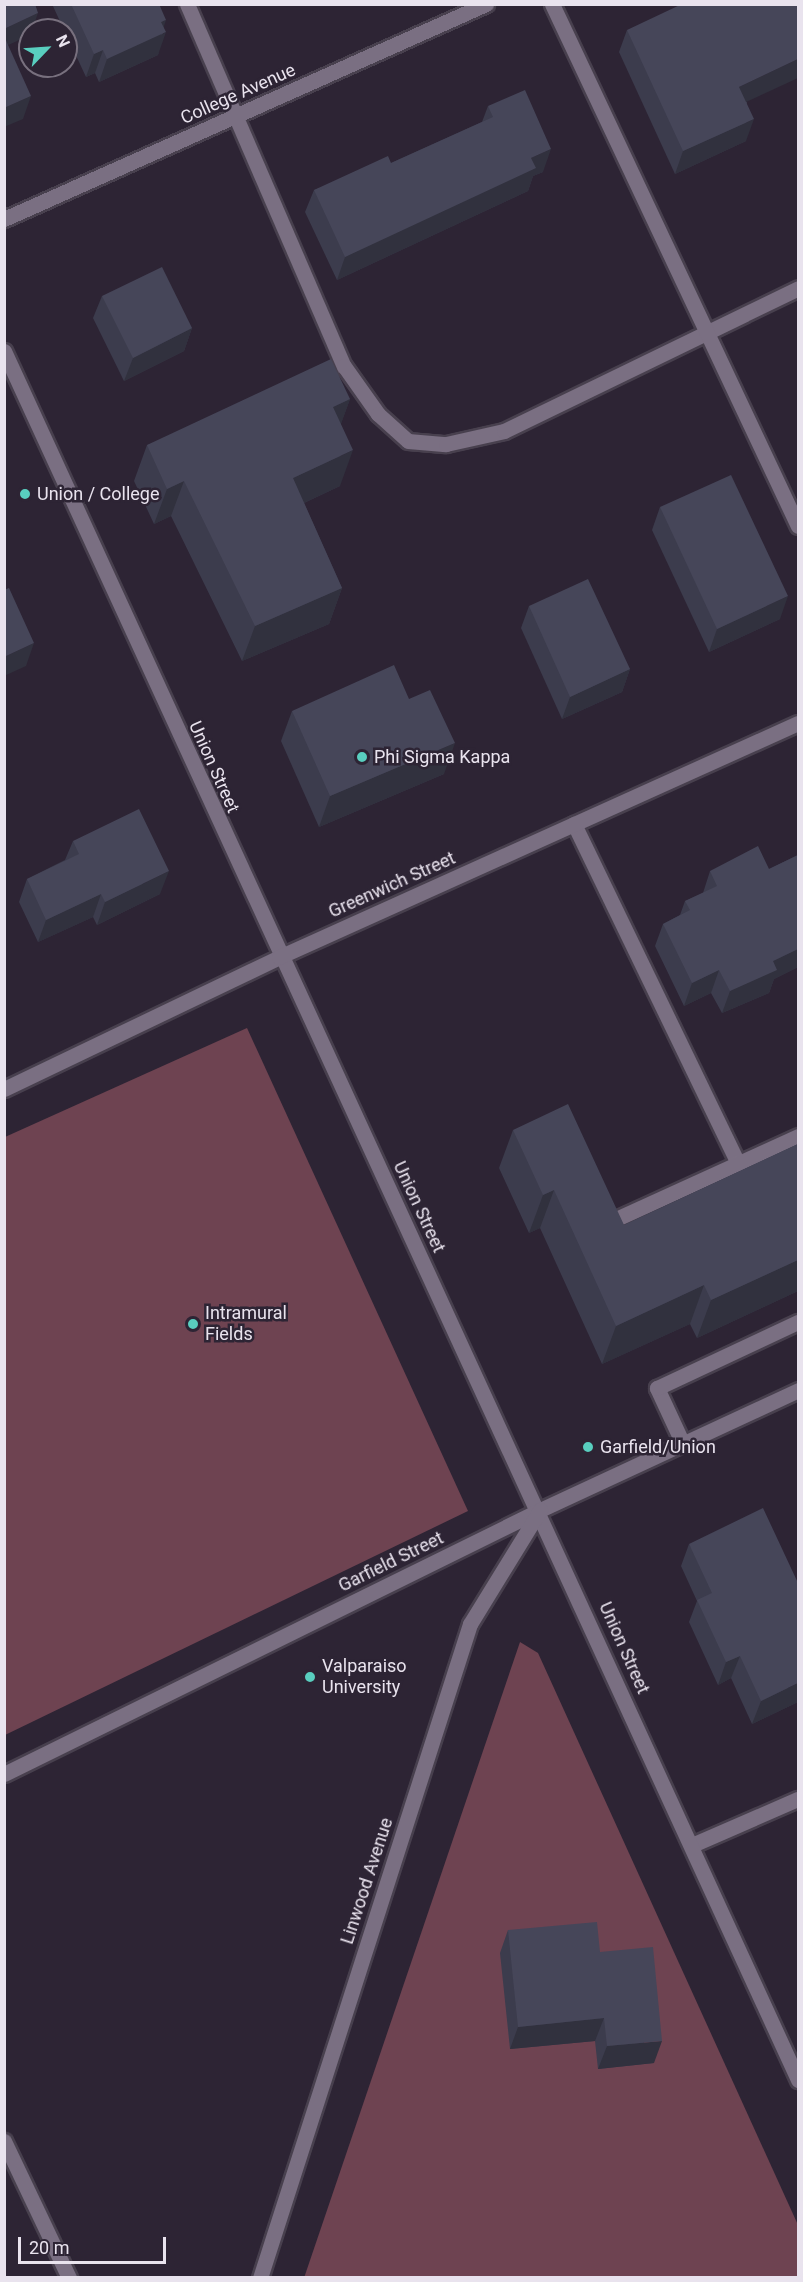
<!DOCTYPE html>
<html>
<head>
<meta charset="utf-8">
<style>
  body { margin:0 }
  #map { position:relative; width:803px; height:2282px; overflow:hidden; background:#2d2434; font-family:Roboto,sans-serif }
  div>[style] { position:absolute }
  .green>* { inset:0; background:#6e4351 }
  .roads { filter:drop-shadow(2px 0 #48404e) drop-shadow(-2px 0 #48404e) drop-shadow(0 2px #48404e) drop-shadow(0 -2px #48404e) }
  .lane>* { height:15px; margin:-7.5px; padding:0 7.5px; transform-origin:7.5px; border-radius:7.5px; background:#7a6f82 }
  .street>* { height:15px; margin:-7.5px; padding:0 7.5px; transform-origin:7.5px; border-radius:7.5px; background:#7a6f82 }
  .wall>* { inset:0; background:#3c3c4d }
  .shaded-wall>* { inset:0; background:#31313e }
  .building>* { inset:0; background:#464659 }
  .dots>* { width:16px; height:16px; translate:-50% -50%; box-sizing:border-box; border:3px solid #2d2434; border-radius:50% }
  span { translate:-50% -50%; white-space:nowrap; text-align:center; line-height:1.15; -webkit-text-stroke:5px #2d2434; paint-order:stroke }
  .street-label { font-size:18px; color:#e9e3ee }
  .poi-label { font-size:18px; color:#e9e3ee }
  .left { translate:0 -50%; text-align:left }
  .frame { position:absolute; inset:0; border:6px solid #e9e3ee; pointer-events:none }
  .north { position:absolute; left:18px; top:18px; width:60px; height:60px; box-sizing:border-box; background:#2d2434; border:2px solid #78707e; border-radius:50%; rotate:65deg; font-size:16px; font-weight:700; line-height:24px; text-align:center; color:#e9e3ee }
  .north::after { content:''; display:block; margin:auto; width:21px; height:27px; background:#59cebf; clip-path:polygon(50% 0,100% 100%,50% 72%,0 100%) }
  .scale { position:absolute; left:18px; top:2237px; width:148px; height:27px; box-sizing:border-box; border:3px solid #e9e3ee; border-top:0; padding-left:8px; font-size:18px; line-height:21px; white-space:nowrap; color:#e9e3ee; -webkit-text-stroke:4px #2d2434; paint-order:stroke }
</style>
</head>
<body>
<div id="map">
  <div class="green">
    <i style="clip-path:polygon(247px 1028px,468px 1511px,5px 1735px,5px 1137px)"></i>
    <i style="clip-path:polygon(520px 1642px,538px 1653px,798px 2225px,798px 2277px,304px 2278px)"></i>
  </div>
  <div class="roads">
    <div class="lane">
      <i style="left:187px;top:4px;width:395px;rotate:66.6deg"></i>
      <i style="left:344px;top:366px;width:59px;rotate:54.7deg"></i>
      <i style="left:378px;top:414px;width:40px;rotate:42deg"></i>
      <i style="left:408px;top:441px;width:38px;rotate:5deg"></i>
      <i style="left:446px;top:444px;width:59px;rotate:-12.6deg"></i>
      <i style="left:504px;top:431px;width:327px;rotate:-25.9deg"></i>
      <i style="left:552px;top:4px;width:577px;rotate:64.77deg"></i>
      <i style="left:574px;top:824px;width:377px;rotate:64.2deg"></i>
      <i style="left:605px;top:1224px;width:212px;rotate:-24.5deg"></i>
      <i style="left:683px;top:1444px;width:62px;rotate:-114.9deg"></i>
      <i style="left:657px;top:1388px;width:156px;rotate:-25.1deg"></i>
      <i style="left:692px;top:1845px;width:116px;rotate:-23.5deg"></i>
    </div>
    <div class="street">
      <i style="left:4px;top:219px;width:528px;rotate:-24.04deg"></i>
      <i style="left:4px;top:351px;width:1903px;rotate:65.33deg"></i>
      <i style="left:4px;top:1089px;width:305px;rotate:-25.6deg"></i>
      <i style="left:279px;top:957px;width:569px;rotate:-24.27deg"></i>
      <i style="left:4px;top:1774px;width:597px;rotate:-26.22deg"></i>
      <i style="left:540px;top:1510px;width:285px;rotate:-24.9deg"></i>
      <i style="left:4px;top:2141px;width:152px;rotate:64.6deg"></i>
      <i style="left:260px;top:2278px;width:687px;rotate:-72.2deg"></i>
      <i style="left:470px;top:1624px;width:134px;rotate:-58.4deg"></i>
    </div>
  </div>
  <div class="wall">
    <i style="clip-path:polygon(52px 4px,159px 4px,164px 28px,158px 55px,99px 82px,95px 73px,86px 77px,66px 34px,66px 30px,64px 30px)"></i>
    <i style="clip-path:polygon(627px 30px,747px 102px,746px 141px,675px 174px,619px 52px)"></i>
    <i style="clip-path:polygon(488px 106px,543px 172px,533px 176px,528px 191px,337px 280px,305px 212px,314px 190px,391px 163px,482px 122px)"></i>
    <i style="clip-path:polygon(102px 296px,192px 328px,184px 351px,124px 381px,93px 318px)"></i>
    <i style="clip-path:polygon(350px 399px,341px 423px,340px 486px,304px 503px,342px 588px,329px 624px,242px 661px,171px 516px,154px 524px,134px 481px,147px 445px)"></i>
    <i style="clip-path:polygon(660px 507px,780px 619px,709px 652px,652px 530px)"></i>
    <i style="clip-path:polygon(529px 606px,630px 669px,622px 692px,562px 719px,521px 628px)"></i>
    <i style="clip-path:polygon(292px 711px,444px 774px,319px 827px,281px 741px)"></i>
    <i style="clip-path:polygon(73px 841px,160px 894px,97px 925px,93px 917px,38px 942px,19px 902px,27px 879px,65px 860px)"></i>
    <i style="clip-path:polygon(798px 855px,798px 967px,774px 979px,769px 993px,722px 1013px,711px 993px,684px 1006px,655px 946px,663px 924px,680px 915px,685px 901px,703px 893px,710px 871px,769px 869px)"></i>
    <i style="clip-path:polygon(513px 1130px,624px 1225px,798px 1144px,798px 1291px,697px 1338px,690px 1324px,602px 1364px,540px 1228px,529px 1233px,499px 1168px)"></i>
    <i style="clip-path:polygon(689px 1544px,798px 1702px,752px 1724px,731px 1678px,718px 1685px,689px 1622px,697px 1601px,681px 1566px)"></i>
    <i style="clip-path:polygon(508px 1930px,600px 1952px,654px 2063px,598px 2069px,595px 2041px,510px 2049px,500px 1953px)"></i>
  </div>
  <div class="shaded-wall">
    <i style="clip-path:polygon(38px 13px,32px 30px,30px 30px,30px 35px,4px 47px,4px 29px)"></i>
    <i style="clip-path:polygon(166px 20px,161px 35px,166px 32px,158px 55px,99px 82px,107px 59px,161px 22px)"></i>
    <i style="clip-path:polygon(103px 50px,95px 73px,86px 77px,94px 54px)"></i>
    <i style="clip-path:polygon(798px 59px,798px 78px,731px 109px,739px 87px)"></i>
    <i style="clip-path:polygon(31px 96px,23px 119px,4px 127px,4px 108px)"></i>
    <i style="clip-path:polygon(754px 119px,746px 141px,675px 174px,683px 151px)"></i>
    <i style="clip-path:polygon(551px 149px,543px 172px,533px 176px,528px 191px,337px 280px,345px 257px,531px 158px)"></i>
    <i style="clip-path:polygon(192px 328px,184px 351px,124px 381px,133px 358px)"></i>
    <i style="clip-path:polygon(350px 399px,337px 435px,333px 407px)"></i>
    <i style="clip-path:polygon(353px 450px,340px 486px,280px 514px,293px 478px)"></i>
    <i style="clip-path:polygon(184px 481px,171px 516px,154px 524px,167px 489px)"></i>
    <i style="clip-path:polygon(342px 588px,329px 624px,242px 661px,255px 626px)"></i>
    <i style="clip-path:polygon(788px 596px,780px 619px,709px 652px,717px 629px)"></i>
    <i style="clip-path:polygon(34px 643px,26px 666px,4px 676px,4px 657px)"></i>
    <i style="clip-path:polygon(630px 669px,622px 692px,562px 719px,570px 697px)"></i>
    <i style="clip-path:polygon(455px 743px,444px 774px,319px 827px,330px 796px)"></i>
    <i style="clip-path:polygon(169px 871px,160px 894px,97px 925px,105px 902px)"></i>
    <i style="clip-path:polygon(101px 894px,93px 917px,38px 942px,46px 920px)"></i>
    <i style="clip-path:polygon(798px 949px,798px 967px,774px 979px,769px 993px,722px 1013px,730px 991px,773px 961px)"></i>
    <i style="clip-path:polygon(719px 970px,711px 993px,684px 1006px,692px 983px)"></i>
    <i style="clip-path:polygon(554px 1190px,540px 1228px,529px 1233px,543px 1195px)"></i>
    <i style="clip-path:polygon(798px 1260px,798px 1291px,697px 1338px,711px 1300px)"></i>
    <i style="clip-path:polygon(704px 1285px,690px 1324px,602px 1364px,616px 1326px)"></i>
    <i style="clip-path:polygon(740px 1656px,731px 1678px,718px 1685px,726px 1662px)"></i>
    <i style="clip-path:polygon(798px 1683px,798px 1702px,752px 1724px,761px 1701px)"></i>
    <i style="clip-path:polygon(604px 2018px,595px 2041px,510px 2049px,518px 2027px)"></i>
    <i style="clip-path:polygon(662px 2041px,654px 2063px,598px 2069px,607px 2046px)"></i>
  </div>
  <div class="building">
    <i style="clip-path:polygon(4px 4px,35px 4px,38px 13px,4px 29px)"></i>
    <i style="clip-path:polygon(71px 4px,159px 4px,166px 20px,161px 22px,166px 32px,107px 59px,103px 50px,94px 54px)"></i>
    <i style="clip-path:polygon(682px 4px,798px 4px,798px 59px,739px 87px,754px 119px,683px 151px,627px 30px)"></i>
    <i style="clip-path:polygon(4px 36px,31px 96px,4px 108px)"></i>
    <i style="clip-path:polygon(525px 90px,551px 149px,531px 158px,536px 168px,345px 257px,314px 190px,388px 156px,391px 163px,493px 117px,488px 106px)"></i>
    <i style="clip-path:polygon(162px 267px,192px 328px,133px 358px,102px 296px)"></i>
    <i style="clip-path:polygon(331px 359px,350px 399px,333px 407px,353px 450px,293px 478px,342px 588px,255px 626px,184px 481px,167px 489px,147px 445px)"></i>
    <i style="clip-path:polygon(731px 475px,788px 596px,717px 629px,660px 507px)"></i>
    <i style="clip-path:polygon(588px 579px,630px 669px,570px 697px,529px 606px)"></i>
    <i style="clip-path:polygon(9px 588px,34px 643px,4px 657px,4px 590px)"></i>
    <i style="clip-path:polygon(394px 665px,409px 699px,430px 690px,455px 743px,330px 796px,292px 711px)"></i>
    <i style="clip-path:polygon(139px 809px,169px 871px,105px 902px,101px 894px,46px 920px,27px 879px,79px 854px,73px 841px)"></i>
    <i style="clip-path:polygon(758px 846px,769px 869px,798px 855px,798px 949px,773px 961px,777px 970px,730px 991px,719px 970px,692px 983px,663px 924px,690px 910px,685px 901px,717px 886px,710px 871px)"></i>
    <i style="clip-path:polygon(568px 1104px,624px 1225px,798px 1144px,798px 1260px,711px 1300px,704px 1285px,616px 1326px,554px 1190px,543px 1195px,513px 1130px)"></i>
    <i style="clip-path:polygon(763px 1508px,798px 1583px,798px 1683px,761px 1701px,740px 1656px,726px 1662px,697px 1600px,712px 1593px,689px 1544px)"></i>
    <i style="clip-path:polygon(597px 1922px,600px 1952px,653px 1947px,662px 2041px,607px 2046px,604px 2018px,518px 2027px,508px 1930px)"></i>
  </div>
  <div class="dots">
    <i style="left:25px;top:494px;background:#59cebf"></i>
    <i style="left:362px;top:757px;background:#59cebf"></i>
    <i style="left:193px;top:1324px;background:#59cebf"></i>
    <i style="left:588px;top:1447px;background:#59cebf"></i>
    <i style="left:310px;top:1677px;background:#59cebf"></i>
  </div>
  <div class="street-label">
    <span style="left:238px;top:94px;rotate:-24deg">College Avenue</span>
    <span style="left:214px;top:767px;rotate:66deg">Union Street</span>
    <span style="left:392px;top:885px;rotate:-24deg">Greenwich Street</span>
    <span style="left:419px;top:1207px;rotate:65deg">Union Street</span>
    <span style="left:391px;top:1562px;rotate:-26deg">Garfield Street</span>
    <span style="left:624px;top:1648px;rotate:66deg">Union Street</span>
    <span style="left:367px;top:1881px;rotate:-72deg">Linwood Avenue</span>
  </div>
  <div class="poi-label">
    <span class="left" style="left:37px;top:494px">Union / College</span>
    <span class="left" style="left:374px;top:757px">Phi Sigma Kappa</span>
    <span class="left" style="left:205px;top:1324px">Intramural<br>Fields</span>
    <span class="left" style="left:600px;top:1447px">Garfield/Union</span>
    <span class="left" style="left:322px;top:1677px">Valparaiso<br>University</span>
  </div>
  <div class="frame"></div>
  <div class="north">N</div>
  <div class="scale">20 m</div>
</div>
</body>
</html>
